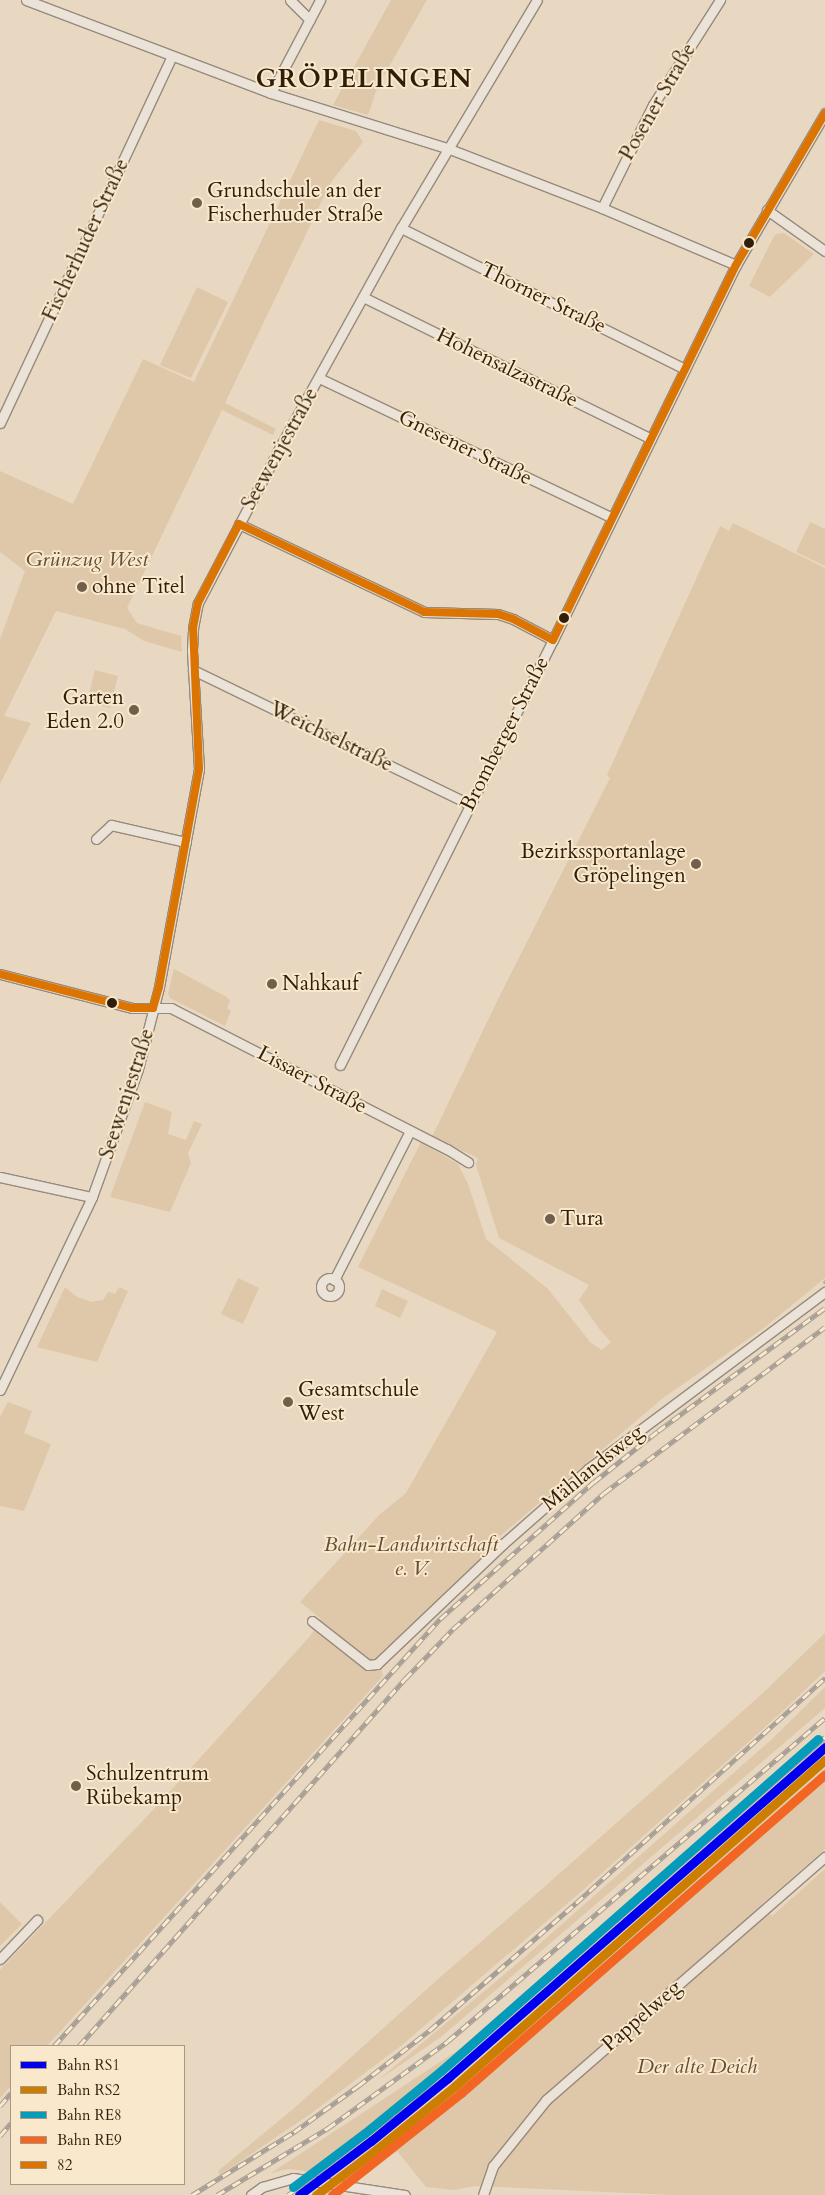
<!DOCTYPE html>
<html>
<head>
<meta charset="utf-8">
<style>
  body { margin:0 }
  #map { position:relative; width:825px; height:2195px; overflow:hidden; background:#e8d8c1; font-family:Cardo,serif }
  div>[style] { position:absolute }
  .green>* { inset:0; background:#dec8a9 }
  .stream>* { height:3px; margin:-1.5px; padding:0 1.5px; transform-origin:1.5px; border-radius:1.5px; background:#c3ad8f }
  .roads { filter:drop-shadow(1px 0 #968a7c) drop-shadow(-1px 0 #968a7c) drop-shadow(0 1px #968a7c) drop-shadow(0 -1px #968a7c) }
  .minor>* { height:9px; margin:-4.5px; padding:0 4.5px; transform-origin:4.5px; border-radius:4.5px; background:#ebe3d8 }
  .minor>.ring { margin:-4.5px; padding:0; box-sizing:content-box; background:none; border:9px solid #ebe3d8; border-radius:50% }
  .rail>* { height:5px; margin-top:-2.5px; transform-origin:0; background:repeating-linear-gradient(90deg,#fae8cd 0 9px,#a79f95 0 18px); box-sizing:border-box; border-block:1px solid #a79f95 }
  .bus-1>* { height:8px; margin:-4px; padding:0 4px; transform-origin:4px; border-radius:4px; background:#dc7401 }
  .rail-1>* { height:9px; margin:-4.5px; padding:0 4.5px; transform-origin:4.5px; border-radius:4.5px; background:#00e }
  .rail-2>* { height:9px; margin:-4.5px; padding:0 4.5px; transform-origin:4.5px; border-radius:4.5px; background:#cb7e02 }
  .rail-3>* { height:9px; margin:-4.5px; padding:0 4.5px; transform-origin:4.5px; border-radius:4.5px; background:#059bba }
  .rail-4>* { height:9px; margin:-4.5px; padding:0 4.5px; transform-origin:4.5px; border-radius:4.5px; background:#f26522 }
  .dots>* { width:14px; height:14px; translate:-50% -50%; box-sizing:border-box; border:2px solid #fae8cd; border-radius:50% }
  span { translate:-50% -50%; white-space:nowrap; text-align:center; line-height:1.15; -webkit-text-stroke:4px #fae8cd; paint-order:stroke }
  .street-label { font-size:21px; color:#2f1e0a }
  .poi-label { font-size:21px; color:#2f1e0a }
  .left { translate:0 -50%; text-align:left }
  .right { translate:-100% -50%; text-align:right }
  .park-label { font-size:21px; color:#614d34; font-style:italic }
  .district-label { font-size:26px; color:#2f1e0a; font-weight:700; letter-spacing:1px }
  .legend { position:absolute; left:10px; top:2045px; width:175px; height:140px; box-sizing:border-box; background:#fae8cd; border:1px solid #a9977f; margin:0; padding:6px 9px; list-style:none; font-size:15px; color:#2f1e0a }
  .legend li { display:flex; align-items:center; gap:10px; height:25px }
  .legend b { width:25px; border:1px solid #a9977f }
</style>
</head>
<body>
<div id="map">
  <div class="green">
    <i style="clip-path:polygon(391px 0,427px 0,378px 86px,368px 115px,333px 105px)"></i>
    <i style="clip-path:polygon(319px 120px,356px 131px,363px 142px,331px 182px,225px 403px,276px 429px,273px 435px,222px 410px,127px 608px,137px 623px,181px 636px,182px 652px,144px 641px,125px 629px,56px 611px,4px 716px,31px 723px,0 784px,0 639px,25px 571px,0 552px,0 471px,73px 504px,143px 359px,194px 382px)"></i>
    <i style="clip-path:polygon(784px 233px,814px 254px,770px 297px,749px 286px,773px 238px,776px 234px)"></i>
    <i style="clip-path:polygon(197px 287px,228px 302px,191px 378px,160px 365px)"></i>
    <i style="clip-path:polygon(810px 522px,825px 529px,825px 566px,796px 552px)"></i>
    <i style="clip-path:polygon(733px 523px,825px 568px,825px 1278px,764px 1328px,663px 1398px,493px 1542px,477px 1565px,379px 1659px,383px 1676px,47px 2046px,11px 2046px,11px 2086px,0 2098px,0 1970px,153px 1810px,311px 1635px,320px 1618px,300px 1602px,379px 1515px,406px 1493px,497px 1332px,358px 1267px,421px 1142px,458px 1164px,468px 1184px,486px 1239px,548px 1289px,591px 1343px,602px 1350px,611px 1342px,600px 1330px,579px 1300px,589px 1285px,499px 1238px,476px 1165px,478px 1158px,432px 1137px,500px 995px,610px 778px,607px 775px,720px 526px,729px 531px)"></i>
    <i style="clip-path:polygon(95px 670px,118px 676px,110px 708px,87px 702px)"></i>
    <i style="clip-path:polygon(174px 969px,227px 997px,230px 1001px,227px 1008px,231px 1011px,225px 1026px,170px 998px,168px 994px)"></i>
    <i style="clip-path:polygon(145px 1102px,172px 1112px,168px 1134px,186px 1140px,194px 1121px,202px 1124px,188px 1153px,191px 1163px,170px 1212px,110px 1197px)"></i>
    <i style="clip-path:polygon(238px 1278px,259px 1288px,243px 1324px,221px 1314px)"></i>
    <i style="clip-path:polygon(65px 1287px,77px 1297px,92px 1302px,103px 1300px,108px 1292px,115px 1294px,119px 1287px,128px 1291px,97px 1362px,37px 1347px)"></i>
    <i style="clip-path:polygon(382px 1289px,408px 1301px,400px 1318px,375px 1306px)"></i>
    <i style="clip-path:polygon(8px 1402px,32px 1411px,24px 1433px,51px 1444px,24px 1511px,0 1506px,0 1417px)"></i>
    <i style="clip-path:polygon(825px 1633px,825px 1671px,784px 1710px,582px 1891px,402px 2045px,309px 2115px,220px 2175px,218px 2171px,292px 2110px,446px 1972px,534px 1896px,763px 1693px)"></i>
    <i style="clip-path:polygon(825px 1687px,825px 1708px,441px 2037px,377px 2081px,519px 1962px,772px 1739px)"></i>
    <i style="clip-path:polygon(825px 1768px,825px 1849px,762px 1904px,772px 1916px,825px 1869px,825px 2195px,672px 2195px,475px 2186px,454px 2190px,426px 2187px,397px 2151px,359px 2180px,346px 2178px,440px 2104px)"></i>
    <i style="clip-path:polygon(0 1902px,22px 1924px,0 1946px)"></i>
    <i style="clip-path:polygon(481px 2035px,378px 2121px,311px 2172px,289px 2169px,271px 2173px)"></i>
  </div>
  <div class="stream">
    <i style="left:824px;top:1282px;width:1px;rotate:-45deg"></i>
  </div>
  <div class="roads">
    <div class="minor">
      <i style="left:26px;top:0;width:262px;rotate:20.8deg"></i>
      <i style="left:271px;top:93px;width:184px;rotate:17.4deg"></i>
      <i style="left:447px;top:148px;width:166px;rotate:21.2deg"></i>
      <i style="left:602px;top:208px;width:146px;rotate:23deg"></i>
      <i style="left:290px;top:0;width:28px;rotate:45deg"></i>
      <i style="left:271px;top:93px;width:105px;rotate:-62.2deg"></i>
      <i style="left:602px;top:208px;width:115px;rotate:-63.7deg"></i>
      <i style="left:653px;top:105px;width:125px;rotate:-57.5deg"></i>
      <i style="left:767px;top:210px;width:71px;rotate:35.3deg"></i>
      <i style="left:401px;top:228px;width:317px;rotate:26.4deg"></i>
      <i style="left:363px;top:297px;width:321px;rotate:26.2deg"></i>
      <i style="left:319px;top:378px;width:323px;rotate:25.5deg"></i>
      <i style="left:0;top:423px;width:405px;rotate:-64.9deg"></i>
      <i style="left:239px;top:524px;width:205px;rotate:25.4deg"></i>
      <i style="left:424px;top:612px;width:74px;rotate:1.5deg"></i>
      <i style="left:498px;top:614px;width:16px;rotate:18deg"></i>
      <i style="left:513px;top:619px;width:45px;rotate:27.7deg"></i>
      <i style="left:193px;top:670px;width:307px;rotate:25.9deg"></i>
      <i style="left:96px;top:839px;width:21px;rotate:-43deg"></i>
      <i style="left:111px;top:825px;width:77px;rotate:12.8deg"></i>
      <i style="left:0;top:974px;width:136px;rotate:14.4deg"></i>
      <i style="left:132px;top:1008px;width:39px"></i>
      <i style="left:171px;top:1008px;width:310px;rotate:27.1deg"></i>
      <i style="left:447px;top:1149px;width:25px;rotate:32deg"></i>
      <i style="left:340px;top:1065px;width:475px;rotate:-63.4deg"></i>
      <i style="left:553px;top:640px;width:417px;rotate:-64deg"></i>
      <i style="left:736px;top:265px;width:176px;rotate:-59.6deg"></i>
      <i style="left:0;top:1177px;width:94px;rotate:12.3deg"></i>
      <i class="ring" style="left:321px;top:1278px;width:9px;height:9px"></i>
      <i style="left:334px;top:1280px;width:167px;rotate:-63deg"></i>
      <i style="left:0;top:1390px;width:214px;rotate:-64.5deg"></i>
      <i style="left:92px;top:1197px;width:136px;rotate:-70.2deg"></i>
      <i style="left:138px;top:1069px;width:85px;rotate:-75.6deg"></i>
      <i style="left:159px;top:987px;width:222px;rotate:-79.6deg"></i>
      <i style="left:199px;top:769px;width:119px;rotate:-93.4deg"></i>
      <i style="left:192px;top:650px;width:22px;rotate:-87deg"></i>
      <i style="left:193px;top:628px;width:25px;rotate:-79deg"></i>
      <i style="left:198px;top:603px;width:178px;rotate:-62.3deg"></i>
      <i style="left:281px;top:445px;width:248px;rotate:-61.1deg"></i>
      <i style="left:401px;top:228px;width:265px;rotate:-59.2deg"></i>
      <i style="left:312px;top:1621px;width:71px;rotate:38.2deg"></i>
      <i style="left:368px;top:1665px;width:9px;rotate:-6deg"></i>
      <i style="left:377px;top:1664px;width:174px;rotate:-43.6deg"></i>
      <i style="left:503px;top:1544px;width:113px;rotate:-41.4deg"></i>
      <i style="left:588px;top:1469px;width:296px;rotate:-36.8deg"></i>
      <i style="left:0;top:1959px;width:54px;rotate:-46.5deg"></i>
      <i style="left:251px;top:2195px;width:14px;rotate:-36deg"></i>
      <i style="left:262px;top:2187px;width:32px;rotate:-16deg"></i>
      <i style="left:293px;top:2178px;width:113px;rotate:8.6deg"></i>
      <i style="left:483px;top:2195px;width:31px;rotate:-71deg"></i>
      <i style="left:493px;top:2166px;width:85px;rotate:-51.2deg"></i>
      <i style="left:546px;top:2100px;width:370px;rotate:-41.1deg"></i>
    </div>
  </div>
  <div class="rail">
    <i style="left:54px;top:2046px;width:576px;rotate:-47.89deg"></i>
    <i style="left:440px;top:1619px;width:206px;rotate:-41.7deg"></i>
    <i style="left:594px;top:1482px;width:82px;rotate:-38.6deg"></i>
    <i style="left:658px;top:1431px;width:207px;rotate:-36.4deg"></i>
    <i style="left:79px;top:2046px;width:491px;rotate:-48.4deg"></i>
    <i style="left:405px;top:1679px;width:69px;rotate:-46.2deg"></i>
    <i style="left:453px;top:1629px;width:203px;rotate:-42deg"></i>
    <i style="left:604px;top:1493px;width:276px;rotate:-36.9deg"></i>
    <i style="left:0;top:2106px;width:17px;rotate:-50deg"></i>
    <i style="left:0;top:2136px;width:17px;rotate:-50deg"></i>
    <i style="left:192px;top:2195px;width:120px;rotate:-31.7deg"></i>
    <i style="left:294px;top:2132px;width:79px;rotate:-35.7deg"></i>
    <i style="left:358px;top:2086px;width:91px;rotate:-37.9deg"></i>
    <i style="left:430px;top:2030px;width:194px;rotate:-41deg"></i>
    <i style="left:576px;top:1903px;width:336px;rotate:-42.1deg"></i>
    <i style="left:217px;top:2195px;width:130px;rotate:-31.1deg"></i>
    <i style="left:328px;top:2128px;width:148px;rotate:-35.9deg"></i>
    <i style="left:448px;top:2041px;width:496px;rotate:-40.6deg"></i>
    <i style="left:288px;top:2195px;width:146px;rotate:-37.5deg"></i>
    <i style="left:404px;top:2106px;width:560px;rotate:-41.23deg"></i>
  </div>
  <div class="bus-1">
    <i style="left:0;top:974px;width:136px;rotate:14.4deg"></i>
    <i style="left:132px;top:1008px;width:21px"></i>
    <i style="left:153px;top:1008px;width:22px;rotate:-74deg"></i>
    <i style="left:159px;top:987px;width:222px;rotate:-79.6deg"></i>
    <i style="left:199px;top:769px;width:141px;rotate:-92.4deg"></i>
    <i style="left:193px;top:628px;width:25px;rotate:-79deg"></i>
    <i style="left:198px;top:603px;width:89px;rotate:-62.6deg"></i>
    <i style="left:239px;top:524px;width:205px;rotate:25.4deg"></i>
    <i style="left:424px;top:612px;width:74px;rotate:1.5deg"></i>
    <i style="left:498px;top:614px;width:16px;rotate:18deg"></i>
    <i style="left:513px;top:619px;width:45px;rotate:27.7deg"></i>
    <i style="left:553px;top:640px;width:417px;rotate:-64deg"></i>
    <i style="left:736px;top:265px;width:176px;rotate:-59.6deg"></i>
  </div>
  <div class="rail-1">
    <i style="left:299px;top:2195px;width:90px;rotate:-36.9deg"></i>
    <i style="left:371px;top:2141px;width:99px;rotate:-39.3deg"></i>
    <i style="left:448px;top:2078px;width:502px;rotate:-41.28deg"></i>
  </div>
  <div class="rail-2">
    <i style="left:316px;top:2195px;width:76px;rotate:-37deg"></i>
    <i style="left:377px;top:2149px;width:100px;rotate:-38.9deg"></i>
    <i style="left:455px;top:2086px;width:493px;rotate:-41.4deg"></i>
  </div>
  <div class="rail-3">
    <i style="left:293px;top:2187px;width:90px;rotate:-36.9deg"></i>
    <i style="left:365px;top:2133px;width:99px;rotate:-39.3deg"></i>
    <i style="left:442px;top:2070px;width:501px;rotate:-41.36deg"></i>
  </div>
  <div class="rail-4">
    <i style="left:332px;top:2195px;width:164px;rotate:-38.3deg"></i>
    <i style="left:461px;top:2093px;width:484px;rotate:-41.2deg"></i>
  </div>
  <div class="dots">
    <i style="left:197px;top:203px;background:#705f4a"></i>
    <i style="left:749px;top:243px;background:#2f1e0a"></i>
    <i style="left:82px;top:587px;background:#705f4a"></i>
    <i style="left:564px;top:618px;background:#2f1e0a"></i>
    <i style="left:134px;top:710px;background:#705f4a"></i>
    <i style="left:696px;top:864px;background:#705f4a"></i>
    <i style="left:272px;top:984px;background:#705f4a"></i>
    <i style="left:112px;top:1003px;background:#2f1e0a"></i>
    <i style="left:550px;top:1219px;background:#705f4a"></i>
    <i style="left:288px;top:1402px;background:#705f4a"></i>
    <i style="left:76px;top:1786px;background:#705f4a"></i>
  </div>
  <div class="street-label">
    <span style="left:658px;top:102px;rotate:-60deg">Posener Straße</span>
    <span style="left:86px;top:240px;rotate:-65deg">Fischerhuder Straße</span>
    <span style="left:543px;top:298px;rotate:26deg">Thorner Straße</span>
    <span style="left:507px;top:368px;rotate:26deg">Hohensalzastraße</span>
    <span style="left:465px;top:448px;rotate:26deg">Gnesener Straße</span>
    <span style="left:280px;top:449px;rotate:-61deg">Seewenjestraße</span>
    <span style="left:505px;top:734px;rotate:-63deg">Bromberger Straße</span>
    <span style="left:331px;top:737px;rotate:26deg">Weichselstraße</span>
    <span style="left:312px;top:1080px;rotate:28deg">Lissaer Straße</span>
    <span style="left:127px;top:1094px;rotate:-72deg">Seewenjestraße</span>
    <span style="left:593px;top:1468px;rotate:-39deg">Mählandsweg</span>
    <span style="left:642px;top:2016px;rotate:-41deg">Pappelweg</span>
  </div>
  <div class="poi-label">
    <span class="left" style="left:207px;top:203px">Grundschule an der<br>Fischerhuder Straße</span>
    <span class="left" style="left:92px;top:587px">ohne Titel</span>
    <span class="right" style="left:124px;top:710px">Garten<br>Eden 2.0</span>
    <span class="right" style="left:686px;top:864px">Bezirkssportanlage<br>Gröpelingen</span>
    <span class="left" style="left:282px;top:984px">Nahkauf</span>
    <span class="left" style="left:560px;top:1219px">Tura</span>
    <span class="left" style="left:298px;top:1402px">Gesamtschule<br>West</span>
    <span class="left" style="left:86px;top:1786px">Schulzentrum<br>Rübekamp</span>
  </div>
  <div class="park-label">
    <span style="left:87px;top:560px">Grünzug West</span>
    <span style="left:411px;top:1557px">Bahn-Landwirtschaft<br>e. V.</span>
    <span style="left:697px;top:2067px">Der alte Deich</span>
  </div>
  <div class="district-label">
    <span style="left:364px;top:79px">GRÖPELINGEN</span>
  </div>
  <ul class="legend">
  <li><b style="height:6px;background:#00e"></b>Bahn RS1</li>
  <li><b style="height:6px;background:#cb7e02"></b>Bahn RS2</li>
  <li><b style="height:6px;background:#059bba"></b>Bahn RE8</li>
  <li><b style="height:6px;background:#f26522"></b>Bahn RE9</li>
  <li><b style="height:6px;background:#dc7401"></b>82</li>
  </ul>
</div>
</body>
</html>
